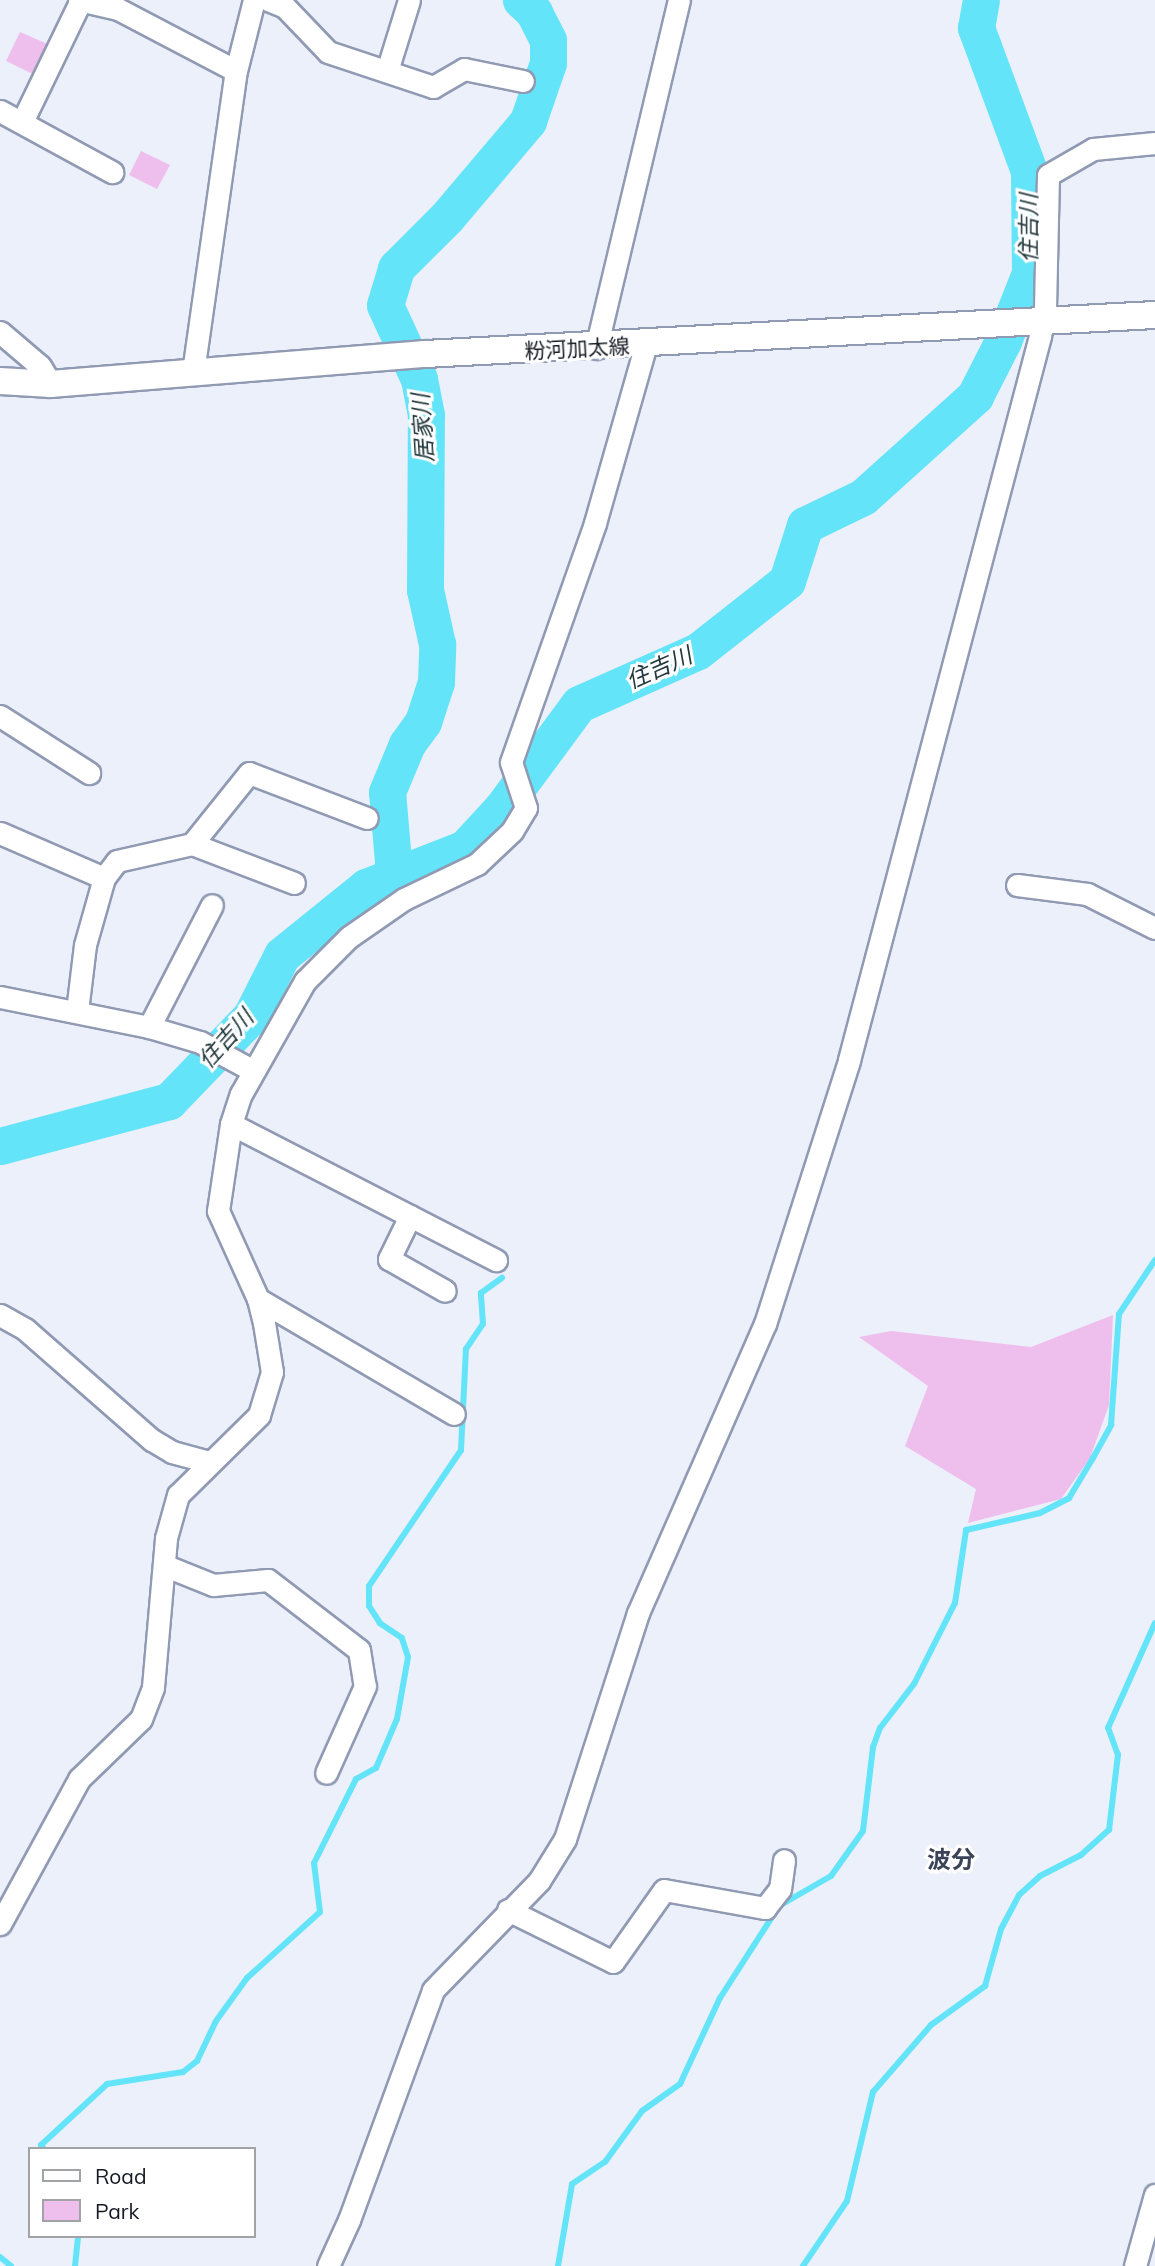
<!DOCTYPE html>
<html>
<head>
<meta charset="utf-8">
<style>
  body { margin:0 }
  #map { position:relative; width:1155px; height:2266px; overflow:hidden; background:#ecf0fb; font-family:Mulish,"Noto Sans JP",sans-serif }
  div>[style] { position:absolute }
  .green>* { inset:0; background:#eebeed }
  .stream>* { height:6px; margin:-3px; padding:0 3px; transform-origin:3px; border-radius:3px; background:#63e4f8 }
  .river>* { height:37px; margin:-18.5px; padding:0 18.5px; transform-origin:18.5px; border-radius:18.5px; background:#63e4f8 }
  .roads { filter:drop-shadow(2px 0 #909ab3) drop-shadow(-2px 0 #909ab3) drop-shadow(0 2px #909ab3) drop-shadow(0 -2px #909ab3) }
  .minor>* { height:21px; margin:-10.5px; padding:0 10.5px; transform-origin:10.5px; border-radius:10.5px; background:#fff }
  .major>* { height:26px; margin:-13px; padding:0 13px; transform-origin:13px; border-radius:13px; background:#fff }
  span { translate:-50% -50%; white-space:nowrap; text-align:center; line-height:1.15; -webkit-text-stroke:6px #fff; paint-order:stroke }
  .street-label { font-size:21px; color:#161a23 }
  .water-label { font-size:23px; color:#22383c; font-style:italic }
  .quarter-label { font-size:24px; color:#3b4359; font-weight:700 }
  .legend { position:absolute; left:28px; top:2147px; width:228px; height:91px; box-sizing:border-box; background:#fff; border:2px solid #a2a3a7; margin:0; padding:9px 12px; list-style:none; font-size:21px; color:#161a23 }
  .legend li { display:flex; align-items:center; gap:14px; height:35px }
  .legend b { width:35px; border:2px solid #a2a3a7 }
</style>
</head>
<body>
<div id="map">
  <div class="green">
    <i style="clip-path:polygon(20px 32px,52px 46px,37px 76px,6px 61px)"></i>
    <i style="clip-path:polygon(141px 151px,170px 165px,157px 189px,129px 175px)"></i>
    <i style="clip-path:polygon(1113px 1315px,1109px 1405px,1090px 1458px,1061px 1499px,968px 1523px,976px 1489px,905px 1446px,928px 1386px,859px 1337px,891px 1331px,1031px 1347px)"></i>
  </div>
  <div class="stream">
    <i style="left:44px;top:2149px;width:5px;rotate:-127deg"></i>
    <i style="left:41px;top:2145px;width:90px;rotate:-42.7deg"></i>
    <i style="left:107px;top:2084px;width:77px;rotate:-9deg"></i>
    <i style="left:183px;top:2072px;width:18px;rotate:-38deg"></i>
    <i style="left:197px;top:2061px;width:44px;rotate:-64.6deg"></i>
    <i style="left:216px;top:2021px;width:53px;rotate:-54.2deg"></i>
    <i style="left:247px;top:1978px;width:98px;rotate:-42.1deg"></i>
    <i style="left:320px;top:1912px;width:49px;rotate:-97deg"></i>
    <i style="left:314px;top:1863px;width:94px;rotate:-63.4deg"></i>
    <i style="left:356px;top:1779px;width:23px;rotate:-29deg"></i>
    <i style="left:376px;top:1768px;width:53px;rotate:-66.8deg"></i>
    <i style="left:397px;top:1719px;width:63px;rotate:-79.9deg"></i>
    <i style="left:408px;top:1657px;width:20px;rotate:-108deg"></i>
    <i style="left:402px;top:1638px;width:27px;rotate:-146deg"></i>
    <i style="left:380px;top:1623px;width:20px;rotate:-123deg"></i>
    <i style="left:369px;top:1606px;width:20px;rotate:-90deg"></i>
    <i style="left:369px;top:1586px;width:164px;rotate:-55.9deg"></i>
    <i style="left:461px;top:1450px;width:101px;rotate:-87.2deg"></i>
    <i style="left:466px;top:1349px;width:30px;rotate:-56deg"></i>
    <i style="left:483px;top:1324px;width:31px;rotate:-94deg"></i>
    <i style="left:481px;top:1293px;width:26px;rotate:-36deg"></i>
    <i style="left:0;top:2257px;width:14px;rotate:39deg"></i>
    <i style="left:75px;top:2266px;width:30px;rotate:-84deg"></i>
    <i style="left:558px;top:2266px;width:83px;rotate:-80.3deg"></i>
    <i style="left:572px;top:2184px;width:40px;rotate:-34deg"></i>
    <i style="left:605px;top:2162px;width:63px;rotate:-54deg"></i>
    <i style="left:642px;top:2111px;width:47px;rotate:-35.4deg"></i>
    <i style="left:680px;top:2084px;width:95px;rotate:-65.1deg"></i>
    <i style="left:720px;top:1998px;width:109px;rotate:-57.3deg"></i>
    <i style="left:779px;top:1906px;width:60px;rotate:-30deg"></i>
    <i style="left:831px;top:1876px;width:55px;rotate:-54.6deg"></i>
    <i style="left:863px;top:1831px;width:85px;rotate:-83.2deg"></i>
    <i style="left:873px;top:1747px;width:20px;rotate:-70deg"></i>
    <i style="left:880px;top:1728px;width:56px;rotate:-52.3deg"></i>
    <i style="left:914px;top:1684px;width:91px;rotate:-63.2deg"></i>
    <i style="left:955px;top:1603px;width:74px;rotate:-81.4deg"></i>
    <i style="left:966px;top:1530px;width:76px;rotate:-12.9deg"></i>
    <i style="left:1040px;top:1513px;width:33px;rotate:-27deg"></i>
    <i style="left:1069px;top:1498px;width:47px;rotate:-59deg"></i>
    <i style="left:1093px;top:1458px;width:38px;rotate:-61deg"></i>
    <i style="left:1111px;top:1425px;width:111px;rotate:-85.9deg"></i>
    <i style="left:1119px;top:1314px;width:65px;rotate:-56.3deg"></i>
    <i style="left:803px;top:2266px;width:78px;rotate:-55.9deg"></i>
    <i style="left:847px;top:2201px;width:112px;rotate:-76.6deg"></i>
    <i style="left:873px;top:2092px;width:89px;rotate:-49.1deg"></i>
    <i style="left:931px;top:2025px;width:67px;rotate:-35.8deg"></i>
    <i style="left:985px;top:1986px;width:59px;rotate:-74.3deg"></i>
    <i style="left:1001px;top:1929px;width:38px;rotate:-62deg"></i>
    <i style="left:1019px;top:1895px;width:28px;rotate:-42deg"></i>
    <i style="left:1040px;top:1876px;width:46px;rotate:-27.1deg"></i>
    <i style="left:1081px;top:1855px;width:38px;rotate:-42deg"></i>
    <i style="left:1109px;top:1830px;width:76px;rotate:-83.2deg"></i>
    <i style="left:1118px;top:1755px;width:29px;rotate:-110deg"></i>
    <i style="left:1108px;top:1728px;width:115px;rotate:-65.9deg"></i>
  </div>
  <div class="river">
    <i style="left:394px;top:873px;width:81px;rotate:-94.9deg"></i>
    <i style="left:387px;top:792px;width:52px;rotate:-67.4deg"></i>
    <i style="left:407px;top:744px;width:27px;rotate:-54deg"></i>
    <i style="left:423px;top:722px;width:42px;rotate:-72deg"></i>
    <i style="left:436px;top:682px;width:38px;rotate:-88deg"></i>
    <i style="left:437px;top:644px;width:55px;rotate:-102.5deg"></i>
    <i style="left:425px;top:590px;width:175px;rotate:-89.7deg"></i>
    <i style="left:426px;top:415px;width:37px;rotate:-101deg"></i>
    <i style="left:419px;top:379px;width:81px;rotate:-114.7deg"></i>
    <i style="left:385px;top:305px;width:39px;rotate:-73deg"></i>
    <i style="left:396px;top:268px;width:72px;rotate:-45deg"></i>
    <i style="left:447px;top:217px;width:126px;rotate:-49.8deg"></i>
    <i style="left:528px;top:121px;width:61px;rotate:-71deg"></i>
    <i style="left:548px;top:63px;width:23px;rotate:-90deg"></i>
    <i style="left:548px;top:40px;width:31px;rotate:-117deg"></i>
    <i style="left:534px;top:12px;width:18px;rotate:-137deg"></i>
    <i style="left:0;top:1146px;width:175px;rotate:-14.9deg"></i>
    <i style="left:169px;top:1101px;width:118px;rotate:-46deg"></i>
    <i style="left:251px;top:1016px;width:68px;rotate:-63.1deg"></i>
    <i style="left:282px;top:955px;width:108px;rotate:-39deg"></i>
    <i style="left:366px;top:887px;width:106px;rotate:-21.5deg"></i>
    <i style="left:465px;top:848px;width:54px;rotate:-47.2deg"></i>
    <i style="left:502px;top:808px;width:129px;rotate:-53.5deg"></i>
    <i style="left:579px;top:704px;width:130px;rotate:-24deg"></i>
    <i style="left:698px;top:651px;width:113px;rotate:-38.2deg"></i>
    <i style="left:787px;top:581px;width:59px;rotate:-72.2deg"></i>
    <i style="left:805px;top:525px;width:64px;rotate:-25.8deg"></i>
    <i style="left:863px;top:497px;width:151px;rotate:-42deg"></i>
    <i style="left:975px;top:396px;width:62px;rotate:-63deg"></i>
    <i style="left:1003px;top:341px;width:73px;rotate:-68.3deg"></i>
    <i style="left:1030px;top:273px;width:102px;rotate:-90.6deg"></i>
    <i style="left:1029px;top:171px;width:153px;rotate:-110.3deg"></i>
    <i style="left:976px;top:28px;width:28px;rotate:-80deg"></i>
  </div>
  <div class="roads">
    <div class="minor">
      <i style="left:79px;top:0;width:40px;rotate:13deg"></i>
      <i style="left:118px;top:9px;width:133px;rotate:27.7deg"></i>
      <i style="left:268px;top:0;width:18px;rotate:22deg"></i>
      <i style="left:285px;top:7px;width:62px;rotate:46.3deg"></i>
      <i style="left:328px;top:52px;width:111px;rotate:18.4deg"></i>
      <i style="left:433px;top:87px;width:36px;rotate:-30deg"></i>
      <i style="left:464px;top:69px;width:60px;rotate:11.5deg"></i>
      <i style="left:387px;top:71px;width:74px;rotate:-72.8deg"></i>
      <i style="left:0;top:111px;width:128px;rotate:28.6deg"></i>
      <i style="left:22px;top:122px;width:136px;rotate:-64.2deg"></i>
      <i style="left:0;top:332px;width:52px;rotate:40.4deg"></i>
      <i style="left:40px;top:366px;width:21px;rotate:59deg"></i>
      <i style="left:596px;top:348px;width:358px;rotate:-76.6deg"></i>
      <i style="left:193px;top:372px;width:304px;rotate:-81.9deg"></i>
      <i style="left:236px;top:71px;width:73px;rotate:-75.8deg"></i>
      <i style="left:0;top:716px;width:106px;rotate:32.6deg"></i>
      <i style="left:0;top:833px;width:113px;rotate:23.4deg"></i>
      <i style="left:192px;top:844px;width:91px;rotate:-51.2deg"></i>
      <i style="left:249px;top:773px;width:126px;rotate:20.9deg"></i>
      <i style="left:1017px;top:885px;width:71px;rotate:7.3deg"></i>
      <i style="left:1087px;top:894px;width:76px;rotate:26.6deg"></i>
      <i style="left:0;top:997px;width:152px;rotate:11.4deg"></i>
      <i style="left:149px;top:1027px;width:53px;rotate:16.4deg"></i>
      <i style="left:200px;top:1042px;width:59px;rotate:28.3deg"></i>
      <i style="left:77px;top:1011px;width:66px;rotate:-83.1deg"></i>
      <i style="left:85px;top:945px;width:70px;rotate:-74.2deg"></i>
      <i style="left:104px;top:878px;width:21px;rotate:-53deg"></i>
      <i style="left:117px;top:861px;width:77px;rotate:-12.8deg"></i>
      <i style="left:192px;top:844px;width:109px;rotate:20.9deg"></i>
      <i style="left:149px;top:1027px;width:137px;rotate:-62.7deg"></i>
      <i style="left:231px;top:1124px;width:298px;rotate:27.2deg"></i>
      <i style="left:410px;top:1216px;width:48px;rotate:116deg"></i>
      <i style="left:389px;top:1259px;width:64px;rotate:29.7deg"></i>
      <i style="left:258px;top:1299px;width:227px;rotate:30.4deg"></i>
      <i style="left:0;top:1315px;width:29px;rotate:29deg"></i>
      <i style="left:25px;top:1329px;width:169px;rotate:41.2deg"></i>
      <i style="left:152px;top:1440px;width:23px;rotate:31deg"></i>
      <i style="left:172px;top:1452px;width:38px;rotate:15deg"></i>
      <i style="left:166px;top:1566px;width:51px;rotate:22deg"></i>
      <i style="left:213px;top:1585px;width:55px;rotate:-5.2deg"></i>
      <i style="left:268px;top:1580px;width:115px;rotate:37.6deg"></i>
      <i style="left:359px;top:1650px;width:36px;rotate:81deg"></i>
      <i style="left:365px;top:1686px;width:95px;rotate:114.1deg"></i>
      <i style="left:508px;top:1910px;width:117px;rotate:26.3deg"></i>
      <i style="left:613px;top:1962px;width:88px;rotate:-54.7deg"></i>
      <i style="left:664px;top:1890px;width:103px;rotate:10.1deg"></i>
      <i style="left:765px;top:1908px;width:24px;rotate:-52deg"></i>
      <i style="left:780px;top:1889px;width:29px;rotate:-82deg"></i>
      <i style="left:0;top:1924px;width:165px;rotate:-61.4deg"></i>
      <i style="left:79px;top:1779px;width:86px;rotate:-44.1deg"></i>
      <i style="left:141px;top:1719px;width:34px;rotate:-69deg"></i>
      <i style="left:153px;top:1687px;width:150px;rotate:-85deg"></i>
      <i style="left:166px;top:1538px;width:45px;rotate:-74.4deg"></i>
      <i style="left:178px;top:1495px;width:114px;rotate:-44.6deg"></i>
      <i style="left:259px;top:1415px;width:45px;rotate:-73.2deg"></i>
      <i style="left:272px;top:1372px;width:50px;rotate:-99.3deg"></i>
      <i style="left:264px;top:1323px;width:25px;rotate:-104deg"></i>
      <i style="left:258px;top:1299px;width:97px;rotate:-114.4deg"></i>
      <i style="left:218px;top:1211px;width:88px;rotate:-81.5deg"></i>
      <i style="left:231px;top:1124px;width:32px;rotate:-72deg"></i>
      <i style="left:241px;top:1094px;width:130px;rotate:-60.5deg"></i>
      <i style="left:305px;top:981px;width:62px;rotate:-45deg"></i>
      <i style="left:349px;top:937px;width:67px;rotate:-34.6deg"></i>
      <i style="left:404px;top:899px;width:81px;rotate:-25.6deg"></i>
      <i style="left:477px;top:864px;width:48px;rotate:-43.3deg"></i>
      <i style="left:512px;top:831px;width:27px;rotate:-59deg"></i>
      <i style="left:526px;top:808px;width:48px;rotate:-108.1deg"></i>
      <i style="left:511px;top:762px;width:253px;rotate:-70.6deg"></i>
      <i style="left:595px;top:523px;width:186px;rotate:-74.1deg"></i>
      <i style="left:328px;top:2266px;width:51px;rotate:-65.5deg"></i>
      <i style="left:349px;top:2220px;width:245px;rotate:-69.9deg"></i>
      <i style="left:433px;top:1990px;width:152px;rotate:-45.8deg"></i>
      <i style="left:539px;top:1881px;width:49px;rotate:-58.2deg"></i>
      <i style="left:565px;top:1839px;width:237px;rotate:-72.1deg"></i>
      <i style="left:638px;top:1613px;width:316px;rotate:-66.3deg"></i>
      <i style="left:765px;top:1324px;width:277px;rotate:-72.3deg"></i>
      <i style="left:849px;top:1060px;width:749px;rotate:-75.22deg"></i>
      <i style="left:1040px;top:336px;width:28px;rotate:-80deg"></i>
      <i style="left:1045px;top:308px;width:133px;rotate:-88.7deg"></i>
      <i style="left:1048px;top:175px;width:52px;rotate:-30deg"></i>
      <i style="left:1093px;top:149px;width:62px;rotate:-5.5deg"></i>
      <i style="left:1135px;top:2266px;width:74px;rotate:-74.3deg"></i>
    </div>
    <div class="major">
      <i style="left:0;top:381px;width:51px;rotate:3.4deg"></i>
      <i style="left:51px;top:384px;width:375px;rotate:-4.6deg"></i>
      <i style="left:425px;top:354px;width:731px;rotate:-3.06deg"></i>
    </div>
  </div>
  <div class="street-label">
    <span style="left:577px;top:348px;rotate:-3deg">粉河加太線</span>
  </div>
  <div class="water-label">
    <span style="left:1029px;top:228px;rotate:-90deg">住吉川</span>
    <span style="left:423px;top:428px;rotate:-94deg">居家川</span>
    <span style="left:659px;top:668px;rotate:-24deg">住吉川</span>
    <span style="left:226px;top:1039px;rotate:-48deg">住吉川</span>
  </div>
  <div class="quarter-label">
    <span style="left:951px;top:1860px">波分</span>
  </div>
  <ul class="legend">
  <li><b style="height:9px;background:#fff"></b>Road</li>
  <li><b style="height:19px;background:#eebeed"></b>Park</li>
  </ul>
</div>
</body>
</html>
